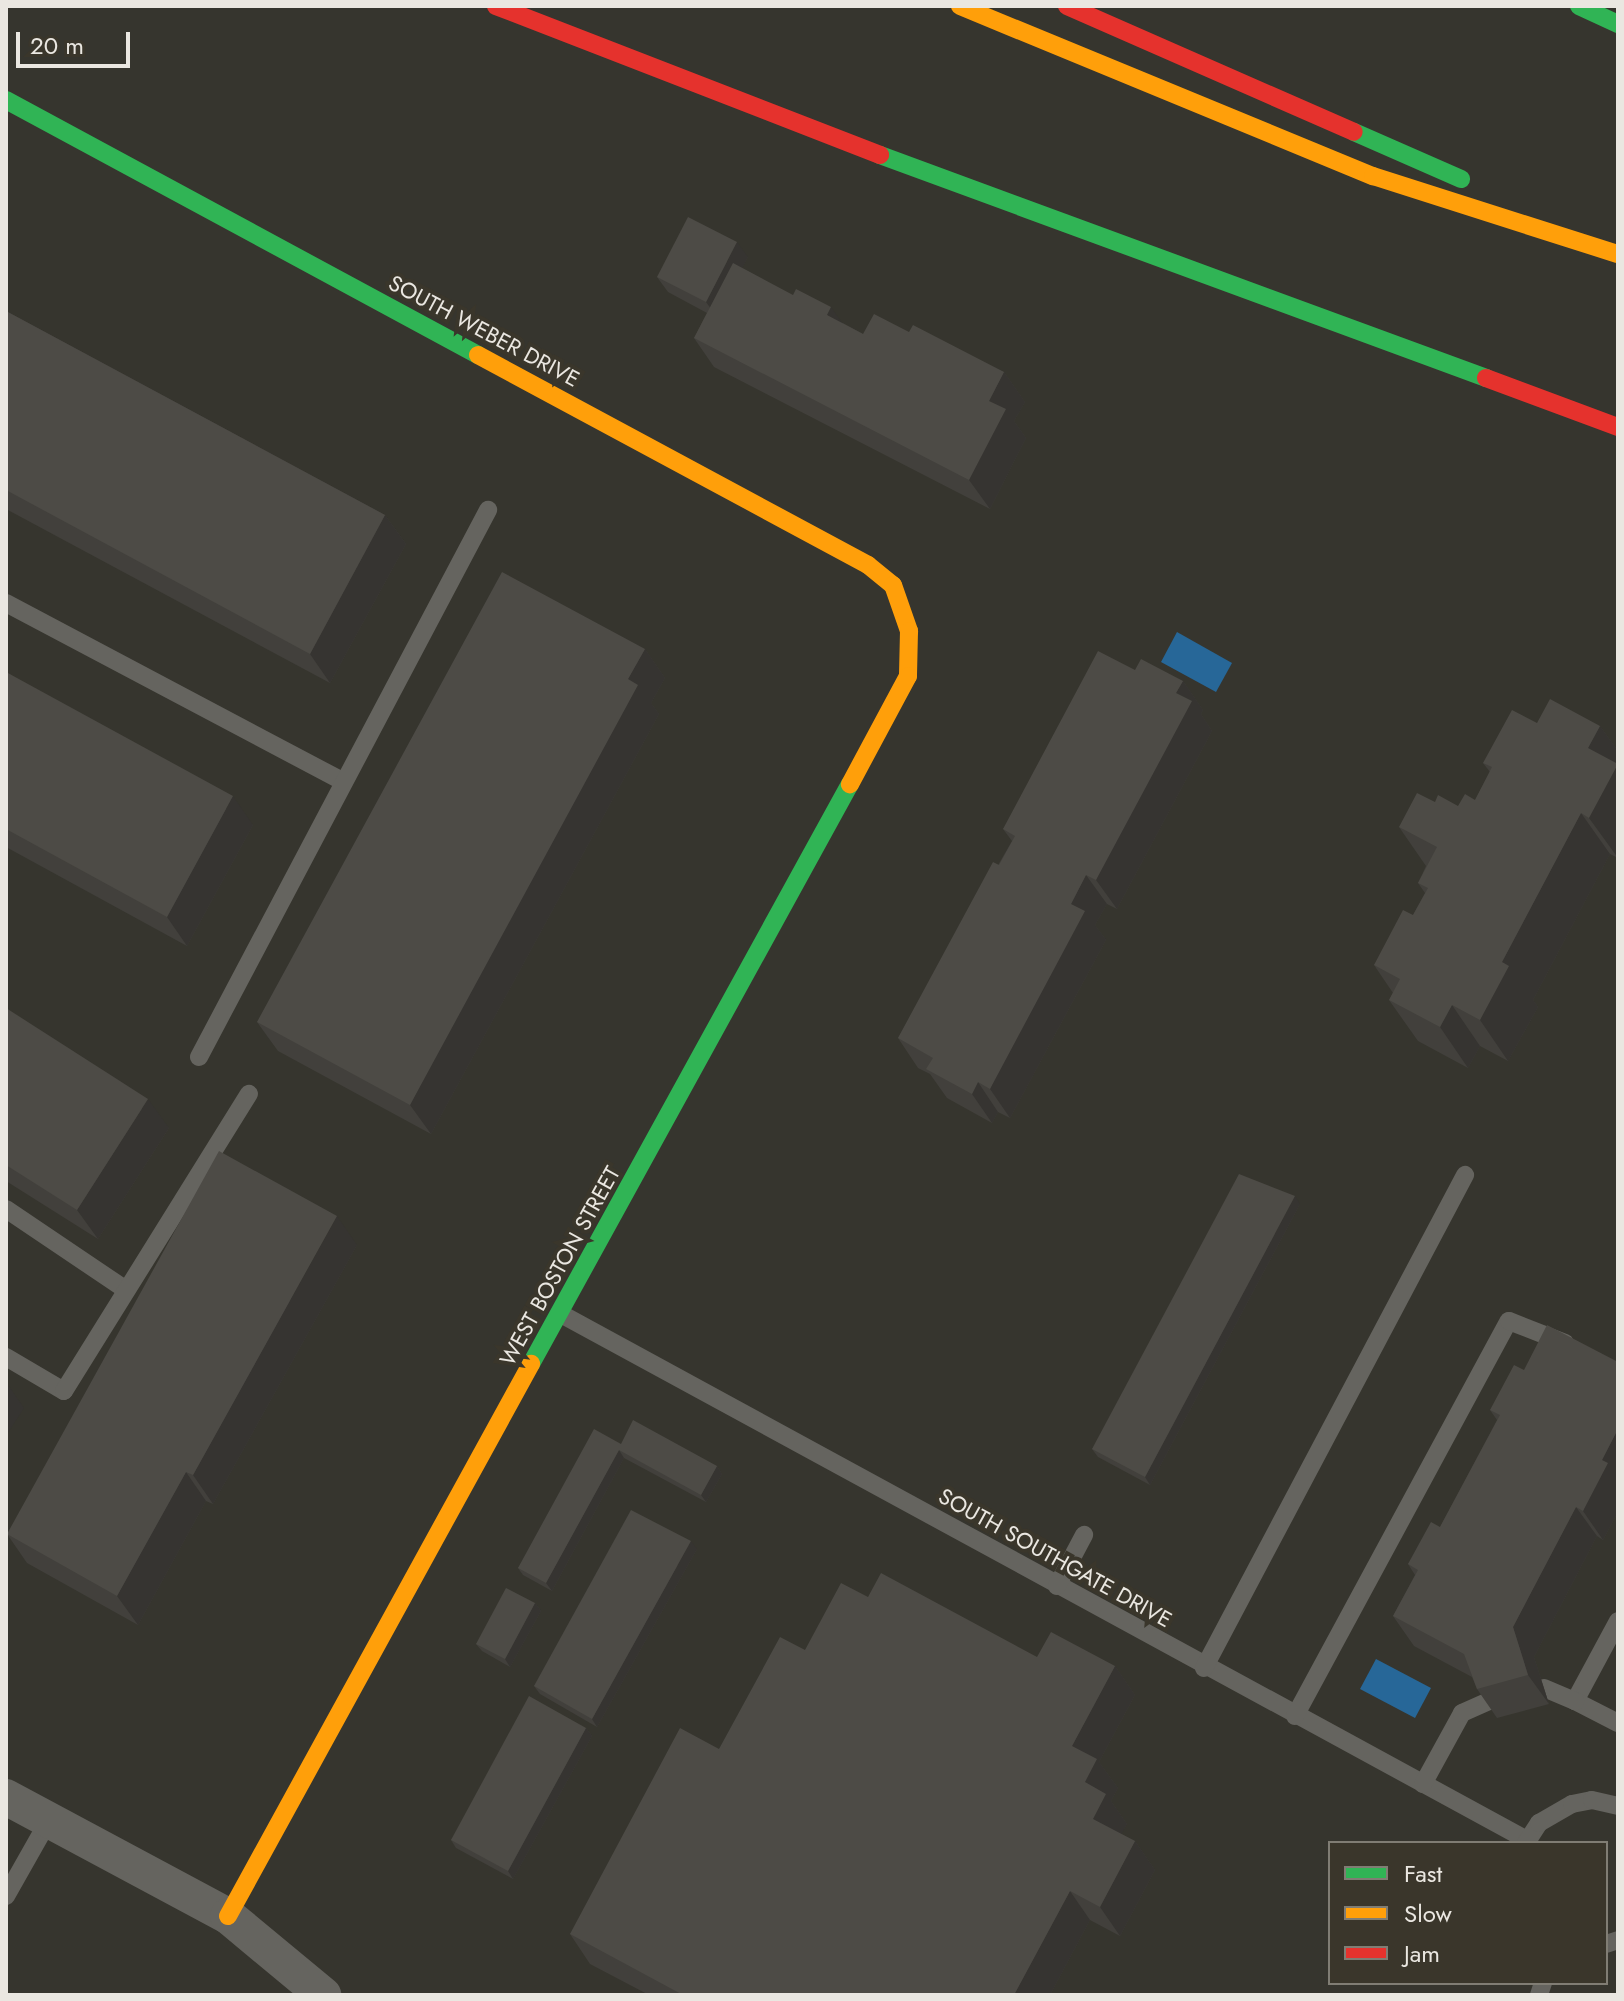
<!DOCTYPE html>
<html>
<head>
<meta charset="utf-8">
<style>
  body { margin:0 }
  #map { position:relative; width:1624px; height:2001px; overflow:hidden; background:#36352e; font-family:Jost,sans-serif }
  div>[style] { position:absolute }
  .water>* { inset:0; background:#276798 }
  .lane>* { height:18px; margin:-9px; padding:0 9px; transform-origin:9px; border-radius:9px; background:#65645f }
  .street>* { height:36px; margin:-18px; padding:0 18px; transform-origin:18px; border-radius:18px; background:#65645f }
  .fast>* { height:18px; margin:-9px; padding:0 9px; transform-origin:9px; border-radius:9px; background:#30b455 }
  .slow>* { height:18px; margin:-9px; padding:0 9px; transform-origin:9px; border-radius:9px; background:#ff9f0a }
  .jam>* { height:18px; margin:-9px; padding:0 9px; transform-origin:9px; border-radius:9px; background:#e5322d }
  .wall>* { inset:0; background:#42403c }
  .shaded-wall>* { inset:0; background:#363431 }
  .building>* { inset:0; background:#4d4b46 }
  span { translate:-50% -50%; white-space:nowrap; text-align:center; line-height:1.15; -webkit-text-stroke:8px #3a362b; paint-order:stroke }
  .street-label { font-size:22px; color:#eae7e1 }
  .frame { position:absolute; inset:0; border:8px solid #eae7e1; pointer-events:none }
  .legend { position:absolute; left:1328px; top:1841px; width:280px; height:144px; box-sizing:border-box; background:#3a362b; border:2px solid #807d74; margin:0; padding:10px 14px; list-style:none; font-size:24px; color:#eae7e1 }
  .legend li { display:flex; align-items:center; gap:16px; height:40px }
  .legend b { width:40px; border:2px solid #807d74 }
  .scale { position:absolute; left:16px; top:32px; width:114px; height:36px; box-sizing:border-box; border:4px solid #eae7e1; border-top:0; padding-left:10px; font-size:24px; line-height:28px; white-space:nowrap; color:#eae7e1; -webkit-text-stroke:6px #3a362b; paint-order:stroke }
</style>
</head>
<body>
<div id="map">
  <div class="water">
    <i style="clip-path:polygon(1177px 632px,1232px 663px,1216px 692px,1161px 662px)"></i>
    <i style="clip-path:polygon(1376px 1659px,1431px 1688px,1415px 1718px,1360px 1689px)"></i>
  </div>
  <div class="lane">
    <i style="left:6px;top:603px;width:380px;rotate:27.9deg"></i>
    <i style="left:199px;top:1057px;width:619px;rotate:-62.15deg"></i>
    <i style="left:6px;top:1209px;width:145px;rotate:34deg"></i>
    <i style="left:561px;top:1314px;width:1100px;rotate:28.57deg"></i>
    <i style="left:6px;top:1357px;width:67px;rotate:30.4deg"></i>
    <i style="left:64px;top:1391px;width:350px;rotate:-58.1deg"></i>
    <i style="left:1057px;top:1586px;width:58px;rotate:-62.1deg"></i>
    <i style="left:1618px;top:1621px;width:91px;rotate:118.3deg"></i>
    <i style="left:1575px;top:1701px;width:48px;rotate:27.1deg"></i>
    <i style="left:1204px;top:1668px;width:558px;rotate:-62.1deg"></i>
    <i style="left:1544px;top:1688px;width:34px;rotate:23deg"></i>
    <i style="left:1295px;top:1716px;width:449px;rotate:-61.6deg"></i>
    <i style="left:1509px;top:1321px;width:60px;rotate:21.4deg"></i>
    <i style="left:1423px;top:1784px;width:81px;rotate:-61.2deg"></i>
    <i style="left:1462px;top:1713px;width:32px;rotate:-24deg"></i>
    <i style="left:1526px;top:1843px;width:24px;rotate:-57deg"></i>
    <i style="left:1539px;top:1823px;width:38px;rotate:-30deg"></i>
    <i style="left:1572px;top:1804px;width:20px;rotate:-11deg"></i>
    <i style="left:1592px;top:1800px;width:27px;rotate:13deg"></i>
    <i style="left:6px;top:1896px;width:87px;rotate:-60.5deg"></i>
    <i style="left:1606px;top:1944px;width:13px;rotate:-18deg"></i>
    <i style="left:1539px;top:1995px;width:13px;rotate:-72deg"></i>
  </div>
  <div class="street">
    <i style="left:6px;top:1797px;width:252px;rotate:28.2deg"></i>
    <i style="left:228px;top:1916px;width:124px;rotate:39.7deg"></i>
  </div>
  <div class="fast">
    <i style="left:1579px;top:6px;width:43px;rotate:24.8deg"></i>
    <i style="left:6px;top:100px;width:536px;rotate:28.38deg"></i>
    <i style="left:1354px;top:132px;width:117px;rotate:23.7deg"></i>
    <i style="left:880px;top:155px;width:646px;rotate:20.2deg"></i>
    <i style="left:531px;top:1364px;width:662px;rotate:-61.19deg"></i>
  </div>
  <div class="slow">
    <i style="left:960px;top:6px;width:447px;rotate:22.4deg"></i>
    <i style="left:1373px;top:176px;width:257px;rotate:17.7deg"></i>
    <i style="left:478px;top:355px;width:443px;rotate:28.3deg"></i>
    <i style="left:868px;top:565px;width:32px;rotate:39deg"></i>
    <i style="left:893px;top:585px;width:49px;rotate:70.8deg"></i>
    <i style="left:909px;top:631px;width:45px;rotate:91.3deg"></i>
    <i style="left:908px;top:676px;width:123px;rotate:118.2deg"></i>
    <i style="left:228px;top:1916px;width:630px;rotate:-61.24deg"></i>
  </div>
  <div class="jam">
    <i style="left:496px;top:6px;width:412px;rotate:21.2deg"></i>
    <i style="left:1067px;top:6px;width:313px;rotate:23.7deg"></i>
    <i style="left:1486px;top:378px;width:141px;rotate:20.4deg"></i>
  </div>
  <div class="wall">
    <i style="clip-path:polygon(748px 257px,742px 268px,863px 334px,909px 332px,1004px 372px,1025px 402px,1014px 421px,1026px 438px,990px 509px,714px 367px,694px 338px,707px 313px,668px 292px,657px 277px)"></i>
    <i style="clip-path:polygon(6px 311px,385px 515px,406px 544px,330px 683px,6px 509px)"></i>
    <i style="clip-path:polygon(645px 649px,665px 678px,651px 703px,659px 714px,431px 1134px,278px 1051px,257px 1022px)"></i>
    <i style="clip-path:polygon(1135px 670px,1183px 681px,1203px 710px,1201px 714px,1212px 731px,1117px 909px,1107px 904px,1095px 925px,1106px 940px,1010px 1118px,998px 1112px,992px 1123px,947px 1098px,930px 1074px,918px 1068px,898px 1038px,1012px 841px,1003px 829px)"></i>
    <i style="clip-path:polygon(6px 672px,253px 825px,187px 946px,6px 847px)"></i>
    <i style="clip-path:polygon(1600px 726px,1618px 751px,1618px 858px,1610px 854px,1533px 1000px,1538px 1007px,1508px 1061px,1480px 1046px,1468px 1068px,1418px 1041px,1389px 1000px,1393px 993px,1374px 965px,1413px 915px,1425px 893px,1418px 883px,1426px 866px,1399px 827px,1435px 802px,1458px 806px,1475px 800px,1490px 772px,1483px 763px)"></i>
    <i style="clip-path:polygon(6px 1008px,169px 1128px,98px 1239px,6px 1181px)"></i>
    <i style="clip-path:polygon(1300px 1204px,1150px 1485px,1098px 1457px,1092px 1449px)"></i>
    <i style="clip-path:polygon(357px 1245px,213px 1504px,206px 1501px,138px 1625px,27px 1563px,7px 1534px)"></i>
    <i style="clip-path:polygon(1618px 1362px,1618px 1512px,1603px 1540px,1597px 1536px,1534px 1657px,1549px 1704px,1497px 1718px,1477px 1689px,1472px 1677px,1414px 1646px,1393px 1616px,1415px 1575px,1408px 1564px,1440px 1527px,1497px 1420px,1490px 1410px,1524px 1370px)"></i>
    <i style="clip-path:polygon(621px 1444px,717px 1466px,722px 1474px,706px 1502px,624px 1458px,552px 1591px,523px 1575px,518px 1568px)"></i>
    <i style="clip-path:polygon(697px 1549px,597px 1727px,540px 1694px,534px 1686px)"></i>
    <i style="clip-path:polygon(868px 1597px,1037px 1657px,1115px 1666px,1135px 1695px,1099px 1762px,1118px 1788px,1111px 1801px,1127px 1824px,1121px 1834px,1135px 1841px,1155px 1870px,1120px 1936px,1090px 1920px,1050px 1995px,649px 1995px,590px 1964px,570px 1934px,719px 1749px,805px 1650px)"></i>
    <i style="clip-path:polygon(535px 1603px,541px 1611px,510px 1667px,482px 1651px,476px 1644px)"></i>
    <i style="clip-path:polygon(586px 1728px,592px 1736px,513px 1879px,456px 1848px,451px 1840px)"></i>
  </div>
  <div class="shaded-wall">
    <i style="clip-path:polygon(737px 242px,748px 257px,717px 317px,706px 302px)"></i>
    <i style="clip-path:polygon(831px 307px,852px 337px,827px 315px)"></i>
    <i style="clip-path:polygon(1004px 372px,1025px 402px,1014px 421px,1026px 438px,990px 509px,969px 480px,989px 401px)"></i>
    <i style="clip-path:polygon(385px 515px,406px 544px,330px 683px,310px 654px)"></i>
    <i style="clip-path:polygon(645px 649px,665px 678px,651px 703px,659px 714px,431px 1134px,410px 1105px,628px 679px)"></i>
    <i style="clip-path:polygon(1183px 681px,1203px 710px,1201px 714px,1212px 731px,1117px 909px,1096px 880px,1176px 693px)"></i>
    <i style="clip-path:polygon(1600px 726px,1618px 751px,1618px 858px,1589px 818px,1588px 748px)"></i>
    <i style="clip-path:polygon(233px 796px,253px 825px,187px 946px,167px 917px)"></i>
    <i style="clip-path:polygon(1581px 813px,1610px 854px,1533px 1000px,1538px 1007px,1508px 1061px,1480px 1020px,1502px 962px)"></i>
    <i style="clip-path:polygon(1086px 875px,1107px 904px,1095px 925px,1106px 940px,1010px 1118px,990px 1089px,1071px 904px)"></i>
    <i style="clip-path:polygon(1452px 1005px,1480px 1046px,1468px 1068px,1440px 1027px)"></i>
    <i style="clip-path:polygon(978px 1082px,998px 1112px,992px 1123px,972px 1094px)"></i>
    <i style="clip-path:polygon(148px 1099px,169px 1128px,98px 1239px,77px 1210px)"></i>
    <i style="clip-path:polygon(1295px 1196px,1300px 1204px,1150px 1485px,1145px 1477px)"></i>
    <i style="clip-path:polygon(337px 1216px,357px 1245px,213px 1504px,193px 1475px)"></i>
    <i style="clip-path:polygon(6px 1382px,24px 1408px,6px 1436px)"></i>
    <i style="clip-path:polygon(1618px 1429px,1618px 1512px,1603px 1540px,1583px 1511px,1602px 1460px)"></i>
    <i style="clip-path:polygon(619px 1450px,624px 1458px,552px 1591px,546px 1583px)"></i>
    <i style="clip-path:polygon(717px 1466px,722px 1474px,706px 1502px,701px 1495px)"></i>
    <i style="clip-path:polygon(186px 1472px,206px 1501px,138px 1625px,117px 1596px)"></i>
    <i style="clip-path:polygon(1576px 1507px,1597px 1536px,1534px 1657px,1549px 1704px,1528px 1675px,1513px 1627px)"></i>
    <i style="clip-path:polygon(691px 1541px,697px 1549px,597px 1727px,592px 1719px)"></i>
    <i style="clip-path:polygon(535px 1603px,541px 1611px,510px 1667px,505px 1659px)"></i>
    <i style="clip-path:polygon(1115px 1666px,1135px 1695px,1099px 1762px,1118px 1788px,1111px 1801px,1127px 1824px,1114px 1848px,1093px 1819px,1085px 1782px,1072px 1746px)"></i>
    <i style="clip-path:polygon(586px 1728px,592px 1736px,513px 1879px,508px 1871px)"></i>
    <i style="clip-path:polygon(1135px 1841px,1155px 1870px,1120px 1936px,1100px 1907px)"></i>
    <i style="clip-path:polygon(1070px 1891px,1090px 1920px,1050px 1995px,1014px 1995px)"></i>
  </div>
  <div class="building">
    <i style="clip-path:polygon(688px 217px,737px 242px,706px 302px,657px 277px)"></i>
    <i style="clip-path:polygon(733px 263px,793px 295px,796px 289px,831px 307px,827px 315px,863px 334px,874px 314px,909px 332px,913px 325px,1004px 372px,989px 401px,1006px 409px,969px 480px,694px 338px)"></i>
    <i style="clip-path:polygon(6px 311px,385px 515px,310px 654px,6px 490px)"></i>
    <i style="clip-path:polygon(502px 572px,645px 649px,628px 679px,638px 685px,410px 1105px,257px 1022px)"></i>
    <i style="clip-path:polygon(1098px 651px,1135px 670px,1141px 659px,1183px 681px,1176px 693px,1192px 701px,1096px 880px,1086px 875px,1071px 904px,1085px 911px,990px 1089px,978px 1082px,972px 1094px,926px 1069px,933px 1058px,898px 1038px,993px 862px,999px 865px,1015px 836px,1003px 829px)"></i>
    <i style="clip-path:polygon(6px 672px,233px 796px,167px 917px,6px 829px)"></i>
    <i style="clip-path:polygon(1550px 699px,1600px 726px,1588px 748px,1618px 764px,1589px 818px,1581px 813px,1502px 962px,1509px 966px,1480px 1020px,1452px 1005px,1440px 1027px,1389px 1000px,1400px 979px,1374px 965px,1403px 910px,1413px 915px,1428px 888px,1418px 883px,1437px 847px,1399px 827px,1417px 793px,1435px 802px,1438px 795px,1458px 806px,1465px 794px,1475px 800px,1492px 767px,1483px 763px,1512px 710px,1537px 723px)"></i>
    <i style="clip-path:polygon(6px 1008px,148px 1099px,77px 1210px,6px 1165px)"></i>
    <i style="clip-path:polygon(219px 1151px,337px 1216px,193px 1475px,186px 1472px,117px 1596px,7px 1534px)"></i>
    <i style="clip-path:polygon(1239px 1174px,1295px 1196px,1145px 1477px,1092px 1449px)"></i>
    <i style="clip-path:polygon(1547px 1325px,1618px 1362px,1618px 1429px,1602px 1460px,1608px 1463px,1583px 1511px,1576px 1507px,1513px 1627px,1528px 1675px,1477px 1689px,1464px 1654px,1393px 1616px,1418px 1570px,1408px 1564px,1431px 1522px,1440px 1527px,1500px 1415px,1490px 1410px,1514px 1365px,1524px 1370px)"></i>
    <i style="clip-path:polygon(633px 1420px,717px 1466px,701px 1495px,619px 1450px,546px 1583px,518px 1568px,594px 1429px,621px 1444px)"></i>
    <i style="clip-path:polygon(631px 1510px,691px 1541px,592px 1719px,534px 1686px)"></i>
    <i style="clip-path:polygon(881px 1573px,1037px 1657px,1051px 1632px,1115px 1666px,1072px 1746px,1097px 1759px,1085px 1782px,1106px 1794px,1093px 1819px,1135px 1841px,1100px 1907px,1070px 1891px,1014px 1995px,683px 1995px,570px 1934px,680px 1728px,719px 1749px,780px 1637px,805px 1650px,841px 1583px,868px 1597px)"></i>
    <i style="clip-path:polygon(506px 1588px,535px 1603px,505px 1659px,476px 1644px)"></i>
    <i style="clip-path:polygon(529px 1696px,586px 1728px,508px 1871px,451px 1840px)"></i>
  </div>
  <div class="street-label">
    <span style="left:484px;top:331px;rotate:28deg">SOUTH WEBER DRIVE</span>
    <span style="left:560px;top:1266px;rotate:-61deg">WEST BOSTON STREET</span>
    <span style="left:1055px;top:1558px;rotate:29deg">SOUTH SOUTHGATE DRIVE</span>
  </div>
  <div class="frame"></div>
  <ul class="legend">
  <li><b style="height:10px;background:#30b455"></b>Fast</li>
  <li><b style="height:10px;background:#ff9f0a"></b>Slow</li>
  <li><b style="height:10px;background:#e5322d"></b>Jam</li>
  </ul>
  <div class="scale">20 m</div>
</div>
</body>
</html>
